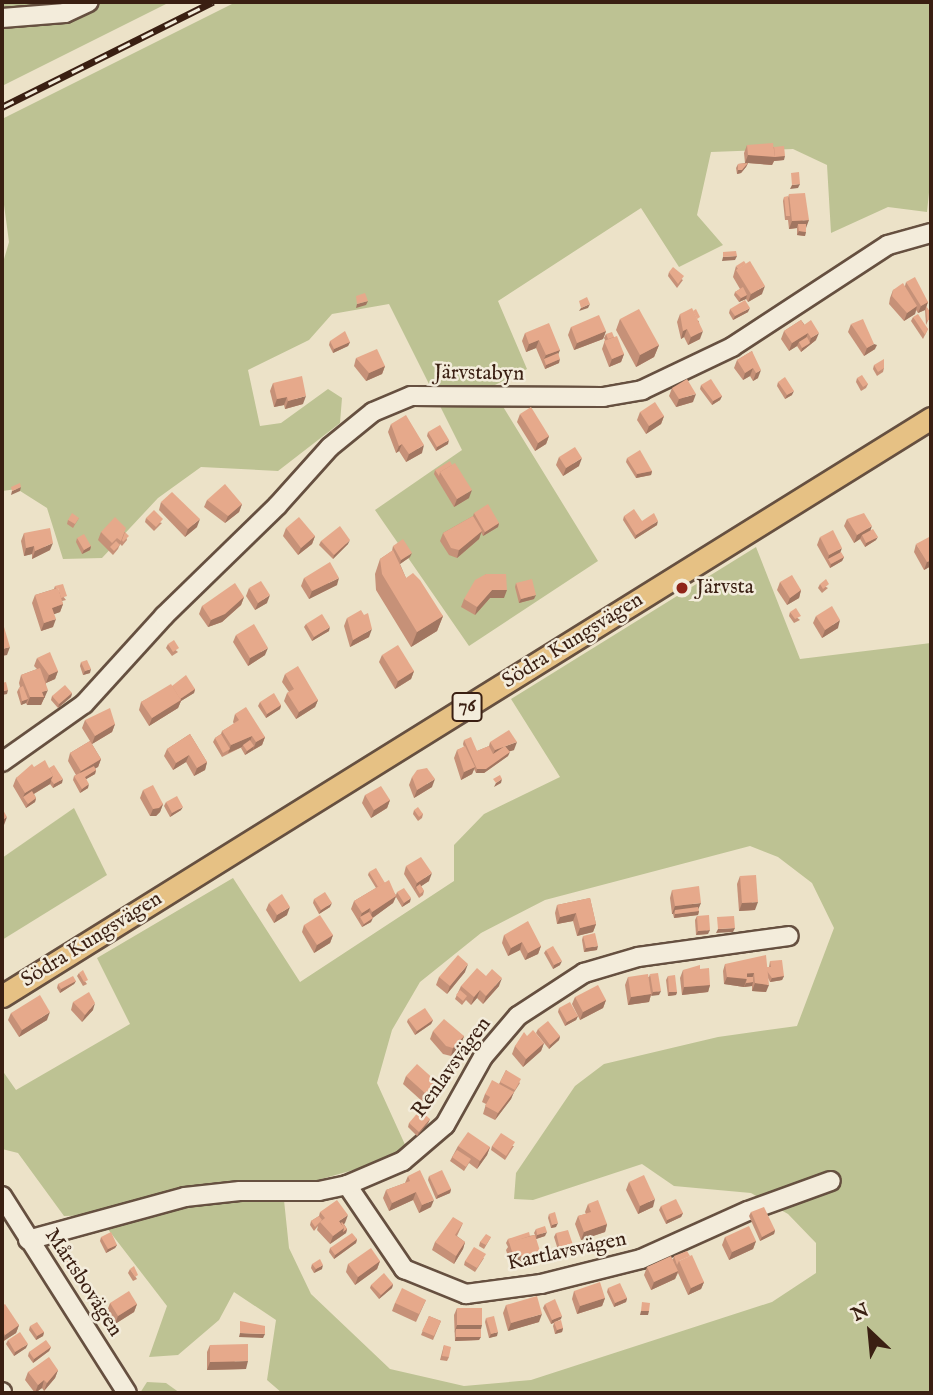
<!DOCTYPE html>
<html>
<head>
<meta charset="utf-8">
<style>
  body { margin:0 }
  #map { position:relative; width:933px; height:1395px; overflow:hidden; background:#ece2c8; font-family:"IM FELL English",serif }
  div>[style] { position:absolute }
  .green>* { inset:0; background:#bdc293 }
  .roads { filter:drop-shadow(2px 0 #665040) drop-shadow(-2px 0 #665040) drop-shadow(0 2px #665040) drop-shadow(0 -2px #665040) }
  .minor>* { height:18px; margin:-9px; padding:0 9px; transform-origin:9px; border-radius:9px; background:#f3ecdb }
  .major>* { height:21px; margin:-10.5px; padding:0 10.5px; transform-origin:10.5px; border-radius:10.5px; background:#e6c184 }
  .rail>* { height:7px; margin-top:-3.5px; transform-origin:0; background:repeating-linear-gradient(90deg,#f3ecdb 0 13px,#3a1f12 0 26px); box-sizing:border-box; border-block:2px solid #3a1f12 }
  .wall>* { inset:0; background:#c69178 }
  .shaded-wall>* { inset:0; background:#a17661 }
  .building>* { inset:0; background:#e6a98b }
  .dots>* { width:19px; height:19px; translate:-50% -50%; box-sizing:border-box; border:4px solid #f3ecdb; border-radius:50% }
  span { translate:-50% -50%; white-space:nowrap; text-align:center; line-height:1.15; -webkit-text-stroke:5px #f3ecdb; paint-order:stroke }
  .shield-label span { padding:2px 5px; background:#f3ecdb; border:2px solid; border-radius:5px; -webkit-text-stroke-width:0 }
  .shield-label { font-size:19px; color:#3a1f12; font-weight:700 }
  .street-label { font-size:21px; color:#3a1f12 }
  .poi-label { font-size:21px; color:#3a1f12 }
  .left { translate:0 -50%; text-align:left }
  .frame { position:absolute; inset:0; border:4px solid #3a1f12; pointer-events:none }
  .north { position:absolute; left:835px; top:1297px; width:70px; height:70px; -webkit-text-stroke:5px #f3ecdb; paint-order:stroke; rotate:334deg; font-size:19px; font-weight:700; line-height:28px; text-align:center; color:#3a1f12 }
  .north::after { content:''; display:block; margin:auto; width:24px; height:32px; background:#3a1f12; clip-path:polygon(50% 0,100% 100%,50% 72%,0 100%) }
</style>
</head>
<body>
<div id="map">
  <div class="green">
    <i style="clip-path:polygon(2px 2px,170px 2px,2px 86px)"></i>
    <i style="clip-path:polygon(236px 2px,931px 2px,931px 173px,927px 212px,888px 207px,831px 233px,827px 165px,793px 149px,711px 152px,697px 215px,723px 245px,679px 267px,641px 208px,498px 301px,527px 369px,491px 387px,598px 561px,469px 646px,375px 510px,462px 450px,389px 304px,332px 314px,309px 340px,248px 370px,260px 426px,281px 423px,328px 389px,342px 398px,340px 423px,278px 471px,201px 467px,158px 498px,102px 558px,63px 559px,47px 508px,17px 489px,2px 491px,2px 266px,9px 242px,2px 190px,2px 119px)"></i>
    <i style="clip-path:polygon(evenodd,756px 547px,800px 659px,931px 643px,931px 1393px,282px 1393px,267px 1380px,276px 1320px,234px 1292px,219px 1320px,178px 1355px,149px 1357px,167px 1306px,97px 1215px,64px 1216px,18px 1153px,2px 1149px,2px 1070px,16px 1090px,130px 1024px,97px 958px,233px 878px,300px 982px,454px 881px,454px 845px,484px 814px,560px 777px,511px 699px,756px 547px,750px 846px,778px 857px,812px 883px,834px 928px,797px 1026px,718px 1037px,604px 1064px,575px 1086px,516px 1173px,514px 1199px,533px 1200px,642px 1164px,674px 1186px,751px 1193px,788px 1214px,816px 1243px,816px 1273px,772px 1302px,531px 1380px,464px 1386px,390px 1369px,311px 1294px,289px 1248px,282px 1181px,318px 1180px,385px 1161px,407px 1149px,377px 1083px,392px 1030px,420px 982px,481px 933px,545px 900px,750px 846px)"></i>
    <i style="clip-path:polygon(74px 808px,107px 875px,2px 940px,2px 858px)"></i>
    <i style="clip-path:polygon(147px 1382px,166px 1383px,180px 1393px,140px 1393px)"></i>
  </div>
  <div class="roads">
    <div class="minor">
      <i style="left:2px;top:18px;width:63px;rotate:-4.5deg"></i>
      <i style="left:65px;top:13px;width:26px;rotate:-25deg"></i>
      <i style="left:2px;top:762px;width:100px;rotate:-35.3deg"></i>
      <i style="left:84px;top:704px;width:119px;rotate:-47.7deg"></i>
      <i style="left:164px;top:616px;width:158px;rotate:-44.2deg"></i>
      <i style="left:277px;top:506px;width:79px;rotate:-48.1deg"></i>
      <i style="left:330px;top:447px;width:55px;rotate:-39.1deg"></i>
      <i style="left:373px;top:412px;width:41px;rotate:-22.8deg"></i>
      <i style="left:411px;top:396px;width:192px;rotate:0.3deg"></i>
      <i style="left:603px;top:397px;width:40px;rotate:-10deg"></i>
      <i style="left:642px;top:390px;width:100px;rotate:-25.5deg"></i>
      <i style="left:732px;top:347px;width:186px;rotate:-33.2deg"></i>
      <i style="left:888px;top:245px;width:45px;rotate:-15.6deg"></i>
      <i style="left:347px;top:1185px;width:102px;rotate:55.8deg"></i>
      <i style="left:404px;top:1269px;width:67px;rotate:22deg"></i>
      <i style="left:466px;top:1294px;width:76px;rotate:-7.6deg"></i>
      <i style="left:541px;top:1284px;width:103px;rotate:-14deg"></i>
      <i style="left:641px;top:1259px;width:117px;rotate:-24.2deg"></i>
      <i style="left:748px;top:1211px;width:88px;rotate:-19.9deg"></i>
      <i style="left:2px;top:1196px;width:233px;rotate:57.6deg"></i>
      <i style="left:28px;top:1240px;width:163px;rotate:-15.3deg"></i>
      <i style="left:185px;top:1197px;width:55px;rotate:-6.2deg"></i>
      <i style="left:240px;top:1191px;width:79px"></i>
      <i style="left:319px;top:1191px;width:29px;rotate:-12deg"></i>
      <i style="left:347px;top:1185px;width:61px;rotate:-23.2deg"></i>
      <i style="left:403px;top:1161px;width:55px;rotate:-40.6deg"></i>
      <i style="left:445px;top:1125px;width:78px;rotate:-60.8deg"></i>
      <i style="left:483px;top:1057px;width:54px;rotate:-49.5deg"></i>
      <i style="left:518px;top:1016px;width:79px;rotate:-33.1deg"></i>
      <i style="left:584px;top:973px;width:56px;rotate:-16.5deg"></i>
      <i style="left:638px;top:957px;width:152px;rotate:-7.9deg"></i>
      <i style="left:2px;top:1392px;width:1px;rotate:90deg"></i>
    </div>
    <div class="major">
      <i style="left:2px;top:996px;width:1094px;rotate:-31.89deg"></i>
    </div>
  </div>
  <div class="rail">
    <i style="left:2px;top:107px;width:236px;rotate:-26.5deg"></i>
  </div>
  <div class="wall">
    <i style="clip-path:polygon(747px 145px,774px 147px,784px 160px,774px 161px,772px 165px,748px 163px,746px 167px,741px 173px,737px 174px,736px 168px,738px 164px,745px 163px,744px 153px)"></i>
    <i style="clip-path:polygon(789px 194px,806px 227px,805px 236px,797px 235px,797px 228px,789px 229px,788px 220px,785px 220px,783px 201px,784px 197px,788px 198px)"></i>
    <i style="clip-path:polygon(736px 266px,762px 294px,748px 302px,746px 299px,739px 302px,734px 295px,735px 292px,740px 289px,733px 277px)"></i>
    <i style="clip-path:polygon(669px 272px,683px 280px,677px 288px,668px 276px)"></i>
    <i style="clip-path:polygon(906px 282px,928px 302px,925px 310px,918px 313px,916px 310px,915px 314px,904px 321px,889px 304px,890px 298px,893px 290px,905px 286px)"></i>
    <i style="clip-path:polygon(926px 306px,931px 314px,926px 325px,925px 310px)"></i>
    <i style="clip-path:polygon(730px 309px,748px 312px,733px 320px,729px 313px)"></i>
    <i style="clip-path:polygon(680px 314px,699px 321px,700px 339px,688px 345px,684px 337px,681px 339px,677px 322px)"></i>
    <i style="clip-path:polygon(913px 317px,928px 329px,923px 339px,911px 321px)"></i>
    <i style="clip-path:polygon(620px 319px,659px 345px,654px 357px,636px 367px,616px 330px)"></i>
    <i style="clip-path:polygon(801px 320px,816px 340px,801px 352px,797px 346px,789px 351px,781px 339px,784px 331px)"></i>
    <i style="clip-path:polygon(851px 324px,875px 349px,864px 356px,848px 332px)"></i>
    <i style="clip-path:polygon(571px 327px,606px 331px,603px 339px,574px 350px,568px 335px)"></i>
    <i style="clip-path:polygon(525px 333px,560px 350px,558px 353px,559px 363px,545px 369px,536px 348px,526px 352px,522px 341px)"></i>
    <i style="clip-path:polygon(606px 334px,614px 337px,624px 354px,621px 362px,609px 367px,602px 349px,605px 340px,604px 338px)"></i>
    <i style="clip-path:polygon(330px 341px,350px 342px,348px 346px,333px 353px,329px 345px)"></i>
    <i style="clip-path:polygon(752px 351px,758px 378px,753px 381px,750px 376px,743px 380px,734px 368px,737px 360px)"></i>
    <i style="clip-path:polygon(356px 358px,385px 366px,382px 374px,366px 381px,354px 366px)"></i>
    <i style="clip-path:polygon(874px 365px,884px 368px,883px 372px,877px 376px,873px 369px)"></i>
    <i style="clip-path:polygon(857px 378px,868px 384px,866px 388px,861px 391px,856px 382px)"></i>
    <i style="clip-path:polygon(778px 382px,792px 395px,785px 399px,777px 386px)"></i>
    <i style="clip-path:polygon(273px 383px,303px 404px,285px 409px,284px 405px,274px 407px,270px 391px)"></i>
    <i style="clip-path:polygon(701px 385px,722px 396px,720px 400px,712px 405px,700px 389px)"></i>
    <i style="clip-path:polygon(672px 388px,693px 402px,676px 407px,669px 396px)"></i>
    <i style="clip-path:polygon(640px 412px,664px 416px,661px 424px,646px 434px,637px 420px)"></i>
    <i style="clip-path:polygon(520px 414px,549px 436px,546px 444px,535px 451px,517px 422px)"></i>
    <i style="clip-path:polygon(391px 424px,422px 453px,406px 462px,399px 451px,396px 453px,388px 432px)"></i>
    <i style="clip-path:polygon(428px 432px,448px 444px,436px 451px,427px 436px)"></i>
    <i style="clip-path:polygon(559px 457px,579px 466px,563px 476px,556px 465px)"></i>
    <i style="clip-path:polygon(627px 458px,652px 471px,651px 475px,636px 478px,626px 462px)"></i>
    <i style="clip-path:polygon(452px 465px,469px 498px,454px 507px,434px 474px,435px 470px)"></i>
    <i style="clip-path:polygon(207px 500px,242px 504px,239px 512px,225px 523px,204px 507px)"></i>
    <i style="clip-path:polygon(161px 502px,197px 527px,185px 537px,159px 510px)"></i>
    <i style="clip-path:polygon(474px 513px,499px 523px,498px 527px,483px 536px,481px 532px,479px 539px,457px 558px,449px 555px,440px 541px,443px 533px,473px 516px)"></i>
    <i style="clip-path:polygon(624px 516px,642px 521px,657px 525px,635px 539px,623px 520px)"></i>
    <i style="clip-path:polygon(79px 518px,73px 528px,67px 524px,68px 520px)"></i>
    <i style="clip-path:polygon(146px 518px,162px 523px,154px 531px,145px 522px)"></i>
    <i style="clip-path:polygon(847px 519px,871px 530px,876px 540px,865px 547px,860px 539px,854px 543px,844px 526px)"></i>
    <i style="clip-path:polygon(286px 528px,315px 536px,312px 544px,298px 555px,283px 536px)"></i>
    <i style="clip-path:polygon(101px 532px,125px 532px,127px 540px,122px 546px,120px 544px,118px 549px,113px 555px,98px 540px)"></i>
    <i style="clip-path:polygon(24px 533px,50px 550px,32px 559px,32px 554px,24px 556px,21px 541px)"></i>
    <i style="clip-path:polygon(820px 537px,840px 552px,844px 557px,842px 561px,830px 568px,817px 545px)"></i>
    <i style="clip-path:polygon(77px 538px,91px 546px,90px 550px,82px 554px,76px 542px)"></i>
    <i style="clip-path:polygon(321px 541px,348px 544px,333px 559px,319px 545px)"></i>
    <i style="clip-path:polygon(916px 544px,931px 566px,924px 570px,914px 552px)"></i>
    <i style="clip-path:polygon(393px 546px,410px 557px,400px 564px,406px 578px,443px 616px,437px 631px,411px 647px,376px 590px,375px 574px,380px 559px,392px 551px)"></i>
    <i style="clip-path:polygon(486px 574px,504px 598px,490px 598px,475px 615px,461px 607px,464px 599px)"></i>
    <i style="clip-path:polygon(304px 578px,337px 585px,309px 599px,301px 586px)"></i>
    <i style="clip-path:polygon(780px 582px,801px 590px,799px 598px,787px 605px,777px 590px)"></i>
    <i style="clip-path:polygon(516px 583px,534px 599px,519px 603px,515px 587px)"></i>
    <i style="clip-path:polygon(820px 584px,828px 588px,822px 593px,818px 588px)"></i>
    <i style="clip-path:polygon(55px 586px,66px 600px,62px 601px,63px 604px,60px 612px,54px 614px,53px 627px,41px 631px,32px 603px,35px 595px,54px 589px)"></i>
    <i style="clip-path:polygon(249px 588px,267px 603px,255px 610px,246px 596px)"></i>
    <i style="clip-path:polygon(244px 597px,241px 605px,222px 622px,208px 627px,199px 614px,202px 606px)"></i>
    <i style="clip-path:polygon(790px 612px,800px 620px,794px 623px,789px 616px)"></i>
    <i style="clip-path:polygon(816px 616px,838px 628px,822px 638px,813px 623px)"></i>
    <i style="clip-path:polygon(347px 618px,369px 637px,350px 647px,344px 626px)"></i>
    <i style="clip-path:polygon(306px 624px,329px 631px,312px 641px,304px 627px)"></i>
    <i style="clip-path:polygon(236px 635px,265px 655px,248px 666px,233px 642px)"></i>
    <i style="clip-path:polygon(168px 644px,178px 652px,172px 656px,166px 648px)"></i>
    <i style="clip-path:polygon(382px 655px,414px 671px,411px 679px,395px 689px,379px 662px)"></i>
    <i style="clip-path:polygon(37px 658px,58px 671px,55px 679px,46px 683px,45px 698px,44px 698px,41px 705px,27px 705px,26px 703px,21px 705px,17px 692px,19px 688px,20px 687px,19px 683px,21px 675px,37px 669px,34px 666px)"></i>
    <i style="clip-path:polygon(81px 662px,90px 673px,83px 675px,80px 666px)"></i>
    <i style="clip-path:polygon(285px 674px,318px 700px,315px 707px,296px 719px,284px 701px,287px 693px,289px 692px,282px 682px)"></i>
    <i style="clip-path:polygon(172px 686px,195px 689px,194px 693px,181px 701px,178px 708px,149px 726px,139px 710px,141px 702px)"></i>
    <i style="clip-path:polygon(72px 693px,71px 697px,58px 708px,51px 700px,52px 696px)"></i>
    <i style="clip-path:polygon(260px 702px,281px 705px,280px 709px,266px 718px,258px 706px)"></i>
    <i style="clip-path:polygon(235px 714px,265px 737px,262px 745px,245px 755px,241px 748px,242px 747px,222px 757px,213px 742px,215px 738px,221px 734px,222px 731px,234px 724px,233px 722px)"></i>
    <i style="clip-path:polygon(85px 720px,115px 724px,112px 732px,92px 744px,101px 759px,98px 767px,95px 768px,96px 770px,95px 774px,86px 779px,88px 788px,80px 793px,73px 780px,74px 776px,76px 775px,68px 761px,70px 753px,90px 741px,82px 728px)"></i>
    <i style="clip-path:polygon(190px 734px,207px 762px,205px 770px,194px 776px,186px 762px,173px 770px,164px 756px,167px 749px)"></i>
    <i style="clip-path:polygon(464px 740px,477px 751px,489px 746px,490px 742px,514px 750px,509px 751px,508px 756px,484px 773px,476px 773px,474px 769px,472px 774px,461px 780px,454px 758px,457px 750px,464px 747px,463px 744px)"></i>
    <i style="clip-path:polygon(34px 767px,49px 768px,62px 783px,53px 788px,50px 784px,34px 794px,36px 798px,35px 802px,26px 808px,13px 786px,16px 778px)"></i>
    <i style="clip-path:polygon(412px 777px,432px 787px,414px 798px,409px 785px)"></i>
    <i style="clip-path:polygon(143px 790px,163px 804px,160px 812px,156px 816px,150px 816px,140px 798px)"></i>
    <i style="clip-path:polygon(365px 795px,390px 800px,387px 808px,371px 818px,362px 803px)"></i>
    <i style="clip-path:polygon(166px 802px,181px 810px,170px 817px,164px 806px)"></i>
    <i style="clip-path:polygon(414px 810px,423px 814px,422px 818px,418px 821px,413px 814px)"></i>
    <i style="clip-path:polygon(406px 866px,429px 881px,421px 886px,424px 891px,423px 895px,419px 898px,404px 874px)"></i>
    <i style="clip-path:polygon(369px 872px,385px 883px,396px 895px,397px 892px,410px 902px,402px 907px,396px 897px,393px 903px,372px 918px,371px 922px,362px 927px,351px 909px,354px 901px,376px 888px,368px 875px)"></i>
    <i style="clip-path:polygon(740px 876px,755px 910px,739px 911px,737px 884px)"></i>
    <i style="clip-path:polygon(672px 890px,699px 911px,698px 915px,674px 918px,673px 914px,672px 914px,670px 898px)"></i>
    <i style="clip-path:polygon(590px 898px,596px 924px,593px 932px,577px 936px,573px 921px,557px 924px,555px 913px,557px 905px)"></i>
    <i style="clip-path:polygon(314px 899px,330px 907px,319px 914px,313px 903px)"></i>
    <i style="clip-path:polygon(269px 903px,287px 915px,274px 923px,266px 910px)"></i>
    <i style="clip-path:polygon(697px 916px,708px 934px,696px 935px,695px 920px)"></i>
    <i style="clip-path:polygon(304px 925px,333px 935px,330px 943px,314px 953px,302px 932px)"></i>
    <i style="clip-path:polygon(504px 935px,541px 946px,538px 954px,525px 960px,520px 950px,508px 956px,502px 943px)"></i>
    <i style="clip-path:polygon(583px 936px,597px 950px,584px 952px,582px 940px)"></i>
    <i style="clip-path:polygon(546px 950px,560px 965px,553px 969px,544px 953px)"></i>
    <i style="clip-path:polygon(770px 961px,784px 976px,782px 980px,770px 982px,768px 978px,766px 992px,752px 991px,752px 986px,744px 987px,724px 984px,723px 971px,725px 964px,767px 967px,769px 967px)"></i>
    <i style="clip-path:polygon(700px 969px,710px 985px,708px 992px,682px 995px,680px 978px,683px 970px)"></i>
    <i style="clip-path:polygon(465px 972px,447px 994px,436px 985px,439px 977px)"></i>
    <i style="clip-path:polygon(79px 973px,87px 984px,83px 986px,77px 976px)"></i>
    <i style="clip-path:polygon(650px 974px,659px 995px,651px 995px,649px 1002px,628px 1005px,625px 985px,628px 977px,649px 977px)"></i>
    <i style="clip-path:polygon(668px 976px,677px 992px,676px 995px,668px 996px,666px 980px)"></i>
    <i style="clip-path:polygon(76px 981px,74px 984px,60px 993px,57px 988px,58px 984px)"></i>
    <i style="clip-path:polygon(461px 986px,499px 986px,483px 1004px,477px 998px,471px 1005px,466px 1000px,462px 1005px,455px 999px)"></i>
    <i style="clip-path:polygon(575px 997px,606px 1000px,603px 1008px,580px 1020px,572px 1004px)"></i>
    <i style="clip-path:polygon(73px 1002px,93px 1010px,82px 1022px,71px 1010px)"></i>
    <i style="clip-path:polygon(559px 1008px,578px 1016px,576px 1020px,565px 1026px,558px 1012px)"></i>
    <i style="clip-path:polygon(11px 1013px,47px 1020px,19px 1037px,8px 1020px)"></i>
    <i style="clip-path:polygon(408px 1019px,433px 1020px,431px 1024px,415px 1035px,407px 1022px)"></i>
    <i style="clip-path:polygon(538px 1029px,560px 1036px,559px 1040px,549px 1049px,536px 1033px)"></i>
    <i style="clip-path:polygon(433px 1031px,464px 1036px,461px 1044px,451px 1056px,443px 1054px,430px 1039px)"></i>
    <i style="clip-path:polygon(527px 1036px,544px 1043px,541px 1051px,523px 1067px,512px 1054px,515px 1046px)"></i>
    <i style="clip-path:polygon(506px 1070px,520px 1083px,513px 1094px,511px 1099px,495px 1120px,483px 1114px,486px 1104px,482px 1102px,485px 1094px,499px 1084px)"></i>
    <i style="clip-path:polygon(406px 1076px,437px 1082px,434px 1090px,423px 1102px,403px 1084px)"></i>
    <i style="clip-path:polygon(430px 1119px,428px 1123px,417px 1136px,408px 1127px,409px 1123px)"></i>
    <i style="clip-path:polygon(458px 1146px,490px 1147px,487px 1155px,477px 1169px,469px 1163px,464px 1171px,450px 1161px)"></i>
    <i style="clip-path:polygon(492px 1146px,514px 1146px,505px 1160px,491px 1150px)"></i>
    <i style="clip-path:polygon(408px 1176px,431px 1207px,419px 1213px,413px 1200px,389px 1211px,383px 1198px,386px 1190px,405px 1183px)"></i>
    <i style="clip-path:polygon(429px 1176px,451px 1189px,450px 1193px,436px 1199px,428px 1180px)"></i>
    <i style="clip-path:polygon(629px 1182px,653px 1207px,638px 1214px,626px 1190px)"></i>
    <i style="clip-path:polygon(588px 1204px,607px 1224px,605px 1232px,581px 1240px,575px 1224px,578px 1216px,586px 1214px,585px 1212px)"></i>
    <i style="clip-path:polygon(661px 1206px,683px 1213px,681px 1217px,666px 1224px,659px 1210px)"></i>
    <i style="clip-path:polygon(320px 1212px,345px 1223px,344px 1224px,347px 1229px,346px 1233px,330px 1244px,317px 1230px,318px 1226px,314px 1231px,310px 1225px,311px 1221px,319px 1216px)"></i>
    <i style="clip-path:polygon(751px 1212px,775px 1230px,774px 1234px,760px 1241px,749px 1216px)"></i>
    <i style="clip-path:polygon(549px 1214px,556px 1227px,551px 1228px,548px 1218px)"></i>
    <i style="clip-path:polygon(463px 1223px,457px 1236px,465px 1242px,463px 1249px,454px 1264px,432px 1250px,435px 1242px)"></i>
    <i style="clip-path:polygon(536px 1229px,545px 1236px,536px 1239px,537px 1258px,511px 1266px,506px 1250px,508px 1247px,506px 1243px,508px 1239px,535px 1235px,534px 1233px)"></i>
    <i style="clip-path:polygon(556px 1233px,573px 1245px,571px 1249px,559px 1253px,554px 1237px)"></i>
    <i style="clip-path:polygon(101px 1237px,117px 1245px,115px 1248px,106px 1253px,100px 1241px)"></i>
    <i style="clip-path:polygon(491px 1237px,484px 1249px,479px 1246px,480px 1242px)"></i>
    <i style="clip-path:polygon(725px 1237px,756px 1241px,753px 1249px,729px 1260px,722px 1245px)"></i>
    <i style="clip-path:polygon(357px 1239px,356px 1243px,334px 1259px,329px 1252px,330px 1248px)"></i>
    <i style="clip-path:polygon(674px 1256px,704px 1282px,701px 1289px,688px 1295px,678px 1273px,675px 1279px,651px 1290px,644px 1275px,647px 1267px,673px 1259px)"></i>
    <i style="clip-path:polygon(484px 1258px,475px 1272px,464px 1265px,465px 1261px)"></i>
    <i style="clip-path:polygon(380px 1261px,377px 1269px,355px 1285px,346px 1272px,348px 1264px)"></i>
    <i style="clip-path:polygon(312px 1264px,322px 1269px,314px 1273px,311px 1268px)"></i>
    <i style="clip-path:polygon(130px 1269px,137px 1279px,133px 1281px,128px 1273px)"></i>
    <i style="clip-path:polygon(393px 1284px,392px 1288px,379px 1299px,370px 1288px,371px 1285px)"></i>
    <i style="clip-path:polygon(608px 1288px,627px 1298px,626px 1302px,614px 1307px,607px 1292px)"></i>
    <i style="clip-path:polygon(574px 1291px,605px 1298px,602px 1306px,577px 1314px,572px 1299px)"></i>
    <i style="clip-path:polygon(426px 1300px,416px 1322px,392px 1311px,395px 1303px)"></i>
    <i style="clip-path:polygon(110px 1303px,137px 1304px,134px 1312px,115px 1324px,107px 1311px)"></i>
    <i style="clip-path:polygon(545px 1304px,561px 1319px,555px 1322px,563px 1328px,562px 1332px,555px 1334px,553px 1326px,554px 1323px,551px 1324px,543px 1308px)"></i>
    <i style="clip-path:polygon(506px 1305px,539px 1322px,508px 1331px,503px 1313px)"></i>
    <i style="clip-path:polygon(2px 1306px,19px 1325px,16px 1333px,2px 1342px)"></i>
    <i style="clip-path:polygon(457px 1308px,481px 1329px,479px 1340px,455px 1341px,454px 1315px)"></i>
    <i style="clip-path:polygon(429px 1316px,441px 1321px,433px 1340px,421px 1335px)"></i>
    <i style="clip-path:polygon(486px 1318px,497px 1336px,489px 1338px,485px 1322px)"></i>
    <i style="clip-path:polygon(30px 1326px,44px 1332px,43px 1336px,36px 1340px,29px 1330px)"></i>
    <i style="clip-path:polygon(8px 1340px,26px 1348px,14px 1356px,6px 1344px)"></i>
    <i style="clip-path:polygon(210px 1345px,246px 1369px,207px 1370px,207px 1352px)"></i>
    <i style="clip-path:polygon(444px 1345px,449px 1357px,447px 1361px,440px 1360px)"></i>
    <i style="clip-path:polygon(51px 1347px,49px 1351px,33px 1363px,28px 1356px,29px 1352px)"></i>
    <i style="clip-path:polygon(58px 1370px,55px 1378px,44px 1391px,42px 1388px,35px 1393px,25px 1380px,28px 1372px)"></i>
  </div>
  <div class="shaded-wall">
    <i style="clip-path:polygon(748px 155px,785px 156px,784px 160px,774px 161px,772px 165px,748px 163px,746px 167px,741px 173px,737px 174px,738px 170px,745px 163px)"></i>
    <i style="clip-path:polygon(800px 184px,798px 188px,790px 189px,792px 185px)"></i>
    <i style="clip-path:polygon(809px 220px,806px 228px,798px 224px,797px 228px,789px 229px,792px 221px)"></i>
    <i style="clip-path:polygon(799px 231px,806px 232px,805px 236px,797px 235px)"></i>
    <i style="clip-path:polygon(737px 256px,735px 260px,722px 261px,723px 257px)"></i>
    <i style="clip-path:polygon(765px 286px,762px 294px,748px 302px,751px 294px)"></i>
    <i style="clip-path:polygon(747px 295px,746px 299px,739px 302px,741px 298px)"></i>
    <i style="clip-path:polygon(368px 301px,366px 305px,356px 308px,357px 304px)"></i>
    <i style="clip-path:polygon(928px 302px,925px 310px,918px 313px,921px 306px)"></i>
    <i style="clip-path:polygon(590px 304px,588px 308px,579px 311px,581px 308px)"></i>
    <i style="clip-path:polygon(917px 306px,915px 314px,904px 321px,907px 313px)"></i>
    <i style="clip-path:polygon(750px 308px,748px 312px,733px 320px,735px 316px)"></i>
    <i style="clip-path:polygon(687px 329px,684px 337px,681px 339px,683px 331px)"></i>
    <i style="clip-path:polygon(606px 331px,603px 339px,574px 350px,577px 343px)"></i>
    <i style="clip-path:polygon(703px 331px,700px 339px,688px 345px,691px 337px)"></i>
    <i style="clip-path:polygon(808px 333px,805px 341px,799px 342px,797px 346px,789px 351px,792px 343px)"></i>
    <i style="clip-path:polygon(819px 333px,816px 340px,801px 352px,802px 348px,809px 344px,811px 338px)"></i>
    <i style="clip-path:polygon(539px 340px,536px 348px,526px 352px,529px 344px)"></i>
    <i style="clip-path:polygon(350px 342px,348px 346px,333px 353px,334px 349px)"></i>
    <i style="clip-path:polygon(874px 344px,877px 345px,875px 349px,864px 356px,867px 348px)"></i>
    <i style="clip-path:polygon(659px 345px,654px 357px,636px 367px,640px 355px)"></i>
    <i style="clip-path:polygon(560px 350px,557px 357px,544px 359px,546px 355px)"></i>
    <i style="clip-path:polygon(624px 354px,621px 362px,609px 367px,612px 359px)"></i>
    <i style="clip-path:polygon(560px 359px,559px 363px,545px 369px,546px 365px)"></i>
    <i style="clip-path:polygon(385px 366px,382px 374px,366px 381px,369px 373px)"></i>
    <i style="clip-path:polygon(753px 368px,750px 376px,743px 380px,745px 373px)"></i>
    <i style="clip-path:polygon(761px 370px,758px 378px,753px 381px,756px 373px)"></i>
    <i style="clip-path:polygon(794px 391px,792px 395px,785px 399px,787px 395px)"></i>
    <i style="clip-path:polygon(696px 394px,693px 402px,676px 407px,679px 399px)"></i>
    <i style="clip-path:polygon(306px 396px,303px 404px,285px 409px,288px 401px)"></i>
    <i style="clip-path:polygon(722px 396px,720px 400px,712px 405px,713px 401px)"></i>
    <i style="clip-path:polygon(287px 397px,284px 405px,274px 407px,277px 399px)"></i>
    <i style="clip-path:polygon(664px 416px,661px 424px,646px 434px,649px 426px)"></i>
    <i style="clip-path:polygon(549px 436px,546px 444px,535px 451px,538px 443px)"></i>
    <i style="clip-path:polygon(449px 440px,448px 444px,436px 451px,437px 447px)"></i>
    <i style="clip-path:polygon(402px 444px,399px 451px,396px 453px,399px 446px)"></i>
    <i style="clip-path:polygon(424px 445px,422px 453px,406px 462px,409px 454px)"></i>
    <i style="clip-path:polygon(582px 458px,579px 466px,563px 476px,566px 468px)"></i>
    <i style="clip-path:polygon(652px 471px,651px 475px,636px 478px,637px 474px)"></i>
    <i style="clip-path:polygon(21px 487px,20px 491px,11px 495px,12px 491px)"></i>
    <i style="clip-path:polygon(472px 490px,469px 498px,454px 507px,457px 499px)"></i>
    <i style="clip-path:polygon(242px 504px,239px 512px,225px 523px,228px 516px)"></i>
    <i style="clip-path:polygon(200px 519px,197px 527px,185px 537px,188px 529px)"></i>
    <i style="clip-path:polygon(658px 521px,657px 525px,635px 539px,636px 535px)"></i>
    <i style="clip-path:polygon(499px 523px,498px 527px,483px 536px,485px 532px)"></i>
    <i style="clip-path:polygon(872px 526px,869px 534px,862px 535px,860px 539px,854px 543px,857px 535px)"></i>
    <i style="clip-path:polygon(482px 531px,479px 539px,457px 558px,459px 550px)"></i>
    <i style="clip-path:polygon(315px 536px,312px 544px,298px 555px,301px 548px)"></i>
    <i style="clip-path:polygon(878px 537px,876px 540px,865px 547px,866px 543px)"></i>
    <i style="clip-path:polygon(350px 540px,348px 544px,333px 559px,334px 555px)"></i>
    <i style="clip-path:polygon(53px 543px,50px 550px,32px 559px,35px 551px)"></i>
    <i style="clip-path:polygon(34px 546px,32px 554px,24px 556px,26px 548px)"></i>
    <i style="clip-path:polygon(91px 546px,90px 550px,82px 554px,84px 550px)"></i>
    <i style="clip-path:polygon(842px 548px,839px 556px,828px 559px,827px 563px,829px 555px)"></i>
    <i style="clip-path:polygon(412px 553px,410px 557px,400px 564px,401px 560px)"></i>
    <i style="clip-path:polygon(844px 557px,842px 561px,830px 568px,831px 564px)"></i>
    <i style="clip-path:polygon(931px 560px,931px 566px,924px 570px,927px 562px)"></i>
    <i style="clip-path:polygon(339px 578px,337px 585px,309px 599px,312px 591px)"></i>
    <i style="clip-path:polygon(492px 590px,507px 590px,504px 598px,490px 598px,475px 615px,477px 607px)"></i>
    <i style="clip-path:polygon(801px 590px,799px 598px,787px 605px,790px 598px)"></i>
    <i style="clip-path:polygon(270px 595px,267px 603px,255px 610px,258px 603px)"></i>
    <i style="clip-path:polygon(536px 595px,534px 599px,519px 603px,521px 599px)"></i>
    <i style="clip-path:polygon(244px 597px,241px 605px,222px 622px,208px 627px,211px 620px)"></i>
    <i style="clip-path:polygon(63px 604px,60px 612px,49px 616px,52px 608px)"></i>
    <i style="clip-path:polygon(443px 616px,437px 631px,411px 647px,417px 632px)"></i>
    <i style="clip-path:polygon(56px 619px,53px 627px,41px 631px,44px 623px)"></i>
    <i style="clip-path:polygon(840px 620px,838px 628px,822px 638px,825px 630px)"></i>
    <i style="clip-path:polygon(330px 627px,329px 631px,312px 641px,314px 637px)"></i>
    <i style="clip-path:polygon(372px 629px,369px 637px,350px 647px,353px 640px)"></i>
    <i style="clip-path:polygon(10px 647px,7px 655px,2px 656px,2px 649px)"></i>
    <i style="clip-path:polygon(268px 648px,265px 655px,248px 666px,250px 658px)"></i>
    <i style="clip-path:polygon(91px 669px,90px 673px,83px 675px,85px 671px)"></i>
    <i style="clip-path:polygon(58px 671px,55px 679px,46px 683px,49px 675px)"></i>
    <i style="clip-path:polygon(414px 671px,411px 679px,395px 689px,398px 681px)"></i>
    <i style="clip-path:polygon(195px 689px,194px 693px,181px 701px,178px 708px,149px 726px,152px 718px)"></i>
    <i style="clip-path:polygon(8px 690px,7px 694px,2px 695px,3px 691px)"></i>
    <i style="clip-path:polygon(48px 690px,41px 705px,27px 705px,30px 697px)"></i>
    <i style="clip-path:polygon(72px 693px,71px 697px,58px 708px,59px 704px)"></i>
    <i style="clip-path:polygon(28px 699px,26px 703px,21px 705px,22px 701px)"></i>
    <i style="clip-path:polygon(318px 700px,315px 707px,296px 719px,299px 712px)"></i>
    <i style="clip-path:polygon(281px 705px,280px 709px,266px 718px,267px 714px)"></i>
    <i style="clip-path:polygon(115px 724px,112px 732px,92px 744px,95px 736px)"></i>
    <i style="clip-path:polygon(252px 736px,249px 744px,243px 745px,242px 747px,228px 753px,231px 745px)"></i>
    <i style="clip-path:polygon(265px 737px,262px 745px,253px 750px,256px 742px)"></i>
    <i style="clip-path:polygon(517px 742px,514px 750px,492px 757px,495px 750px)"></i>
    <i style="clip-path:polygon(254px 746px,253px 750px,245px 755px,247px 751px)"></i>
    <i style="clip-path:polygon(510px 752px,508px 756px,484px 773px,476px 773px,477px 769px)"></i>
    <i style="clip-path:polygon(189px 755px,186px 762px,173px 770px,176px 763px)"></i>
    <i style="clip-path:polygon(101px 759px,98px 767px,78px 778px,81px 771px)"></i>
    <i style="clip-path:polygon(207px 762px,205px 770px,194px 776px,197px 768px)"></i>
    <i style="clip-path:polygon(475px 767px,472px 774px,461px 780px,464px 772px)"></i>
    <i style="clip-path:polygon(96px 770px,95px 774px,83px 781px,85px 777px)"></i>
    <i style="clip-path:polygon(53px 776px,50px 784px,25px 799px,23px 797px,25px 793px)"></i>
    <i style="clip-path:polygon(63px 779px,62px 783px,53px 788px,54px 784px)"></i>
    <i style="clip-path:polygon(435px 779px,432px 787px,414px 798px,417px 790px)"></i>
    <i style="clip-path:polygon(502px 779px,501px 783px,494px 787px,496px 783px)"></i>
    <i style="clip-path:polygon(89px 784px,88px 788px,80px 793px,82px 789px)"></i>
    <i style="clip-path:polygon(36px 798px,35px 802px,26px 808px,28px 804px)"></i>
    <i style="clip-path:polygon(390px 800px,387px 808px,371px 818px,374px 810px)"></i>
    <i style="clip-path:polygon(163px 804px,160px 812px,156px 816px,150px 816px,153px 809px)"></i>
    <i style="clip-path:polygon(183px 807px,181px 810px,170px 817px,172px 813px)"></i>
    <i style="clip-path:polygon(7px 817px,4px 825px,2px 826px,2px 820px)"></i>
    <i style="clip-path:polygon(432px 873px,429px 881px,417px 889px,416px 887px,414px 891px,417px 883px)"></i>
    <i style="clip-path:polygon(396px 896px,393px 903px,370px 920px,372px 912px)"></i>
    <i style="clip-path:polygon(411px 898px,410px 902px,402px 907px,404px 903px)"></i>
    <i style="clip-path:polygon(758px 902px,755px 910px,739px 911px,742px 903px)"></i>
    <i style="clip-path:polygon(332px 903px,330px 907px,319px 914px,321px 910px)"></i>
    <i style="clip-path:polygon(701px 903px,698px 910px,675px 910px,673px 914px,672px 914px,675px 906px)"></i>
    <i style="clip-path:polygon(290px 907px,287px 915px,274px 923px,277px 915px)"></i>
    <i style="clip-path:polygon(370px 908px,368px 916px,360px 917px,359px 921px,362px 913px)"></i>
    <i style="clip-path:polygon(699px 911px,698px 915px,674px 918px,675px 914px)"></i>
    <i style="clip-path:polygon(576px 913px,573px 921px,557px 924px,560px 917px)"></i>
    <i style="clip-path:polygon(373px 918px,371px 922px,362px 927px,364px 924px)"></i>
    <i style="clip-path:polygon(596px 924px,593px 932px,577px 936px,580px 928px)"></i>
    <i style="clip-path:polygon(735px 928px,733px 932px,716px 933px,718px 929px)"></i>
    <i style="clip-path:polygon(710px 930px,708px 934px,696px 935px,698px 931px)"></i>
    <i style="clip-path:polygon(333px 935px,330px 943px,314px 953px,317px 945px)"></i>
    <i style="clip-path:polygon(522px 942px,520px 950px,508px 956px,511px 948px)"></i>
    <i style="clip-path:polygon(541px 946px,538px 954px,525px 960px,528px 953px)"></i>
    <i style="clip-path:polygon(598px 946px,597px 950px,584px 952px,586px 948px)"></i>
    <i style="clip-path:polygon(562px 961px,560px 965px,553px 969px,554px 965px)"></i>
    <i style="clip-path:polygon(468px 964px,465px 972px,447px 994px,450px 986px)"></i>
    <i style="clip-path:polygon(754px 973px,751px 981px,746px 981px,744px 987px,724px 984px,727px 977px)"></i>
    <i style="clip-path:polygon(784px 976px,782px 980px,770px 982px,772px 978px)"></i>
    <i style="clip-path:polygon(502px 978px,499px 986px,483px 1004px,486px 996px)"></i>
    <i style="clip-path:polygon(76px 981px,74px 984px,60px 993px,61px 989px)"></i>
    <i style="clip-path:polygon(753px 982px,752px 986px,744px 987px,746px 983px)"></i>
    <i style="clip-path:polygon(755px 983px,769px 985px,766px 992px,752px 991px)"></i>
    <i style="clip-path:polygon(710px 985px,708px 992px,682px 995px,684px 987px)"></i>
    <i style="clip-path:polygon(480px 990px,477px 998px,471px 1005px,474px 997px)"></i>
    <i style="clip-path:polygon(661px 991px,659px 995px,651px 996px,653px 992px)"></i>
    <i style="clip-path:polygon(669px 992px,677px 992px,676px 995px,668px 996px)"></i>
    <i style="clip-path:polygon(651px 994px,649px 1002px,628px 1005px,631px 997px)"></i>
    <i style="clip-path:polygon(606px 1000px,603px 1008px,580px 1020px,583px 1012px)"></i>
    <i style="clip-path:polygon(95px 1003px,93px 1010px,82px 1022px,85px 1015px)"></i>
    <i style="clip-path:polygon(50px 1012px,47px 1020px,19px 1037px,22px 1030px)"></i>
    <i style="clip-path:polygon(578px 1016px,576px 1020px,565px 1026px,567px 1022px)"></i>
    <i style="clip-path:polygon(433px 1020px,431px 1024px,415px 1035px,417px 1031px)"></i>
    <i style="clip-path:polygon(464px 1036px,461px 1044px,451px 1056px,453px 1048px)"></i>
    <i style="clip-path:polygon(560px 1036px,559px 1040px,549px 1049px,550px 1045px)"></i>
    <i style="clip-path:polygon(544px 1043px,541px 1051px,523px 1067px,526px 1059px)"></i>
    <i style="clip-path:polygon(437px 1082px,434px 1090px,423px 1102px,426px 1094px)"></i>
    <i style="clip-path:polygon(514px 1092px,511px 1099px,495px 1120px,498px 1113px)"></i>
    <i style="clip-path:polygon(430px 1119px,428px 1123px,417px 1136px,419px 1132px)"></i>
    <i style="clip-path:polygon(490px 1147px,487px 1155px,477px 1169px,480px 1161px)"></i>
    <i style="clip-path:polygon(451px 1189px,450px 1193px,436px 1199px,438px 1195px)"></i>
    <i style="clip-path:polygon(416px 1192px,413px 1200px,389px 1211px,392px 1203px)"></i>
    <i style="clip-path:polygon(655px 1199px,653px 1207px,638px 1214px,640px 1206px)"></i>
    <i style="clip-path:polygon(434px 1200px,431px 1207px,419px 1213px,422px 1205px)"></i>
    <i style="clip-path:polygon(683px 1213px,681px 1217px,666px 1224px,667px 1220px)"></i>
    <i style="clip-path:polygon(348px 1215px,345px 1223px,339px 1227px,339px 1221px)"></i>
    <i style="clip-path:polygon(558px 1223px,556px 1227px,551px 1228px,552px 1225px)"></i>
    <i style="clip-path:polygon(607px 1224px,605px 1232px,581px 1240px,584px 1232px)"></i>
    <i style="clip-path:polygon(344px 1228px,347px 1229px,346px 1233px,330px 1244px,333px 1236px)"></i>
    <i style="clip-path:polygon(775px 1230px,774px 1234px,760px 1241px,762px 1237px)"></i>
    <i style="clip-path:polygon(547px 1232px,545px 1236px,536px 1239px,537px 1235px)"></i>
    <i style="clip-path:polygon(357px 1239px,356px 1243px,334px 1259px,335px 1255px)"></i>
    <i style="clip-path:polygon(756px 1241px,753px 1249px,729px 1260px,732px 1252px)"></i>
    <i style="clip-path:polygon(465px 1242px,463px 1249px,454px 1264px,456px 1256px)"></i>
    <i style="clip-path:polygon(117px 1245px,115px 1248px,106px 1253px,108px 1249px)"></i>
    <i style="clip-path:polygon(573px 1245px,571px 1249px,559px 1253px,560px 1249px)"></i>
    <i style="clip-path:polygon(540px 1251px,537px 1258px,511px 1266px,514px 1258px)"></i>
    <i style="clip-path:polygon(73px 1261px,72px 1265px,65px 1269px,67px 1265px)"></i>
    <i style="clip-path:polygon(380px 1261px,377px 1269px,355px 1285px,358px 1277px)"></i>
    <i style="clip-path:polygon(323px 1265px,322px 1269px,314px 1273px,316px 1269px)"></i>
    <i style="clip-path:polygon(678px 1271px,675px 1279px,651px 1290px,654px 1282px)"></i>
    <i style="clip-path:polygon(704px 1282px,701px 1289px,688px 1295px,691px 1288px)"></i>
    <i style="clip-path:polygon(393px 1284px,392px 1288px,379px 1299px,381px 1295px)"></i>
    <i style="clip-path:polygon(605px 1298px,602px 1306px,577px 1314px,580px 1306px)"></i>
    <i style="clip-path:polygon(627px 1298px,626px 1302px,614px 1307px,615px 1303px)"></i>
    <i style="clip-path:polygon(137px 1304px,134px 1312px,115px 1324px,118px 1316px)"></i>
    <i style="clip-path:polygon(641px 1311px,649px 1311px,648px 1315px,640px 1315px)"></i>
    <i style="clip-path:polygon(542px 1314px,539px 1322px,508px 1331px,511px 1323px)"></i>
    <i style="clip-path:polygon(562px 1316px,561px 1319px,551px 1324px,552px 1320px)"></i>
    <i style="clip-path:polygon(19px 1325px,16px 1333px,2px 1342px,5px 1335px)"></i>
    <i style="clip-path:polygon(457px 1325px,482px 1325px,480px 1333px,456px 1329px,454px 1333px)"></i>
    <i style="clip-path:polygon(563px 1328px,562px 1332px,555px 1334px,557px 1330px)"></i>
    <i style="clip-path:polygon(44px 1332px,43px 1336px,36px 1340px,37px 1336px)"></i>
    <i style="clip-path:polygon(498px 1332px,497px 1336px,489px 1338px,491px 1334px)"></i>
    <i style="clip-path:polygon(240px 1333px,265px 1334px,263px 1338px,239px 1337px)"></i>
    <i style="clip-path:polygon(456px 1337px,481px 1337px,479px 1340px,455px 1341px)"></i>
    <i style="clip-path:polygon(28px 1344px,26px 1348px,14px 1356px,15px 1352px)"></i>
    <i style="clip-path:polygon(51px 1347px,49px 1351px,33px 1363px,34px 1359px)"></i>
    <i style="clip-path:polygon(248px 1361px,246px 1369px,207px 1370px,210px 1362px)"></i>
    <i style="clip-path:polygon(58px 1370px,55px 1378px,44px 1391px,47px 1383px)"></i>
    <i style="clip-path:polygon(44px 1380px,42px 1388px,35px 1393px,38px 1385px)"></i>
  </div>
  <div class="building">
    <i style="clip-path:polygon(773px 143px,775px 157px,748px 155px,747px 145px)"></i>
    <i style="clip-path:polygon(784px 146px,785px 156px,775px 157px,774px 147px)"></i>
    <i style="clip-path:polygon(748px 163px,742px 170px,738px 170px,738px 164px)"></i>
    <i style="clip-path:polygon(799px 172px,800px 184px,792px 185px,791px 173px)"></i>
    <i style="clip-path:polygon(805px 193px,809px 220px,792px 221px,789px 194px)"></i>
    <i style="clip-path:polygon(788px 196px,790px 216px,786px 216px,784px 197px)"></i>
    <i style="clip-path:polygon(798px 224px,806px 224px,806px 232px,799px 231px)"></i>
    <i style="clip-path:polygon(736px 251px,737px 256px,723px 257px,723px 252px)"></i>
    <i style="clip-path:polygon(744px 261px,746px 264px,738px 269px,736px 266px)"></i>
    <i style="clip-path:polygon(750px 261px,765px 286px,751px 294px,736px 270px)"></i>
    <i style="clip-path:polygon(673px 267px,684px 276px,678px 284px,669px 272px)"></i>
    <i style="clip-path:polygon(915px 277px,928px 302px,921px 306px,906px 282px)"></i>
    <i style="clip-path:polygon(903px 283px,917px 306px,907px 313px,892px 296px,893px 290px)"></i>
    <i style="clip-path:polygon(743px 287px,747px 295px,741px 298px,735px 292px)"></i>
    <i style="clip-path:polygon(365px 293px,368px 301px,357px 304px,356px 296px)"></i>
    <i style="clip-path:polygon(587px 297px,590px 304px,581px 308px,579px 301px)"></i>
    <i style="clip-path:polygon(745px 300px,750px 308px,735px 316px,730px 309px)"></i>
    <i style="clip-path:polygon(926px 306px,931px 314px,931px 318px,927px 321px)"></i>
    <i style="clip-path:polygon(692px 308px,703px 331px,691px 337px,687px 329px,683px 331px,680px 314px)"></i>
    <i style="clip-path:polygon(639px 309px,659px 345px,640px 355px,620px 319px)"></i>
    <i style="clip-path:polygon(696px 309px,700px 317px,697px 319px,693px 311px)"></i>
    <i style="clip-path:polygon(918px 314px,928px 329px,925px 335px,913px 317px)"></i>
    <i style="clip-path:polygon(599px 315px,606px 331px,577px 343px,571px 327px)"></i>
    <i style="clip-path:polygon(863px 319px,874px 344px,867px 348px,851px 324px)"></i>
    <i style="clip-path:polygon(801px 320px,804px 325px,811px 320px,819px 333px,811px 338px,808px 333px,792px 343px,784px 331px)"></i>
    <i style="clip-path:polygon(549px 323px,560px 350px,546px 355px,539px 340px,529px 344px,525px 333px)"></i>
    <i style="clip-path:polygon(345px 331px,350px 342px,334px 349px,330px 341px)"></i>
    <i style="clip-path:polygon(612px 332px,614px 337px,608px 339px,606px 334px)"></i>
    <i style="clip-path:polygon(617px 336px,624px 354px,612px 359px,604px 341px)"></i>
    <i style="clip-path:polygon(807px 337px,810px 343px,802px 348px,799px 342px)"></i>
    <i style="clip-path:polygon(377px 349px,385px 366px,369px 373px,356px 358px)"></i>
    <i style="clip-path:polygon(752px 351px,761px 370px,756px 373px,753px 368px,745px 373px,737px 360px)"></i>
    <i style="clip-path:polygon(558px 353px,560px 359px,546px 365px,544px 359px)"></i>
    <i style="clip-path:polygon(884px 359px,884px 368px,878px 372px,874px 365px)"></i>
    <i style="clip-path:polygon(862px 375px,868px 384px,863px 387px,857px 378px)"></i>
    <i style="clip-path:polygon(302px 376px,306px 396px,288px 401px,287px 397px,277px 399px,273px 383px)"></i>
    <i style="clip-path:polygon(785px 377px,794px 391px,787px 395px,778px 382px)"></i>
    <i style="clip-path:polygon(687px 379px,696px 394px,679px 399px,672px 388px)"></i>
    <i style="clip-path:polygon(711px 379px,722px 396px,713px 401px,701px 385px)"></i>
    <i style="clip-path:polygon(655px 402px,664px 416px,649px 426px,640px 412px)"></i>
    <i style="clip-path:polygon(531px 407px,549px 436px,538px 443px,520px 414px)"></i>
    <i style="clip-path:polygon(406px 415px,424px 445px,409px 454px,402px 444px,399px 446px,391px 424px)"></i>
    <i style="clip-path:polygon(440px 425px,449px 440px,437px 447px,428px 432px)"></i>
    <i style="clip-path:polygon(575px 447px,582px 458px,566px 468px,559px 457px)"></i>
    <i style="clip-path:polygon(640px 450px,652px 471px,637px 474px,627px 458px)"></i>
    <i style="clip-path:polygon(450px 461px,452px 465px,440px 472px,439px 476px,435px 470px)"></i>
    <i style="clip-path:polygon(455px 463px,472px 490px,457px 499px,440px 472px)"></i>
    <i style="clip-path:polygon(20px 483px,21px 487px,12px 491px,11px 487px)"></i>
    <i style="clip-path:polygon(225px 484px,242px 504px,228px 516px,207px 500px)"></i>
    <i style="clip-path:polygon(172px 492px,200px 519px,188px 529px,161px 502px)"></i>
    <i style="clip-path:polygon(488px 504px,499px 523px,485px 532px,474px 513px)"></i>
    <i style="clip-path:polygon(634px 509px,642px 521px,654px 513px,658px 521px,636px 535px,624px 516px)"></i>
    <i style="clip-path:polygon(154px 510px,163px 519px,156px 527px,146px 518px)"></i>
    <i style="clip-path:polygon(72px 513px,79px 518px,75px 524px,68px 520px)"></i>
    <i style="clip-path:polygon(864px 513px,872px 526px,857px 535px,847px 519px)"></i>
    <i style="clip-path:polygon(473px 516px,482px 531px,459px 550px,451px 548px,443px 533px)"></i>
    <i style="clip-path:polygon(115px 517px,126px 528px,121px 541px,117px 538px,112px 543px,101px 532px)"></i>
    <i style="clip-path:polygon(299px 517px,315px 536px,301px 548px,286px 528px)"></i>
    <i style="clip-path:polygon(340px 526px,350px 540px,334px 555px,321px 541px)"></i>
    <i style="clip-path:polygon(50px 528px,53px 543px,35px 551px,34px 546px,26px 548px,24px 533px)"></i>
    <i style="clip-path:polygon(873px 529px,878px 537px,866px 543px,862px 535px)"></i>
    <i style="clip-path:polygon(833px 530px,842px 548px,829px 555px,820px 537px)"></i>
    <i style="clip-path:polygon(125px 532px,129px 536px,123px 542px,122px 540px)"></i>
    <i style="clip-path:polygon(84px 534px,91px 546px,84px 550px,77px 538px)"></i>
    <i style="clip-path:polygon(931px 536px,931px 560px,927px 562px,916px 544px)"></i>
    <i style="clip-path:polygon(403px 539px,412px 553px,401px 560px,393px 546px)"></i>
    <i style="clip-path:polygon(116px 541px,120px 545px,114px 551px,110px 547px)"></i>
    <i style="clip-path:polygon(393px 550px,406px 578px,413px 573px,420px 580px,443px 616px,417px 632px,382px 574px,380px 559px)"></i>
    <i style="clip-path:polygon(841px 552px,844px 557px,831px 564px,828px 559px)"></i>
    <i style="clip-path:polygon(330px 562px,339px 578px,312px 591px,304px 578px)"></i>
    <i style="clip-path:polygon(486px 574px,506px 574px,507px 590px,492px 590px,477px 607px,464px 599px,475px 580px)"></i>
    <i style="clip-path:polygon(792px 575px,801px 590px,790px 598px,780px 582px)"></i>
    <i style="clip-path:polygon(532px 579px,536px 595px,521px 599px,516px 583px)"></i>
    <i style="clip-path:polygon(826px 579px,829px 584px,823px 589px,820px 584px)"></i>
    <i style="clip-path:polygon(261px 581px,270px 595px,258px 603px,249px 588px)"></i>
    <i style="clip-path:polygon(235px 583px,244px 597px,225px 614px,211px 620px,202px 606px)"></i>
    <i style="clip-path:polygon(63px 584px,67px 596px,61px 598px,58px 588px,56px 589px,55px 586px)"></i>
    <i style="clip-path:polygon(58px 588px,63px 604px,52px 608px,56px 619px,44px 623px,35px 595px)"></i>
    <i style="clip-path:polygon(832px 606px,840px 620px,825px 630px,816px 616px)"></i>
    <i style="clip-path:polygon(796px 608px,801px 616px,795px 619px,790px 612px)"></i>
    <i style="clip-path:polygon(361px 610px,364px 615px,368px 613px,372px 629px,353px 640px,347px 618px)"></i>
    <i style="clip-path:polygon(322px 614px,330px 627px,314px 637px,306px 624px)"></i>
    <i style="clip-path:polygon(254px 624px,268px 648px,250px 658px,236px 635px)"></i>
    <i style="clip-path:polygon(4px 627px,10px 647px,2px 649px,2px 628px)"></i>
    <i style="clip-path:polygon(174px 640px,179px 648px,173px 652px,168px 644px)"></i>
    <i style="clip-path:polygon(398px 645px,414px 671px,398px 681px,382px 655px)"></i>
    <i style="clip-path:polygon(50px 652px,58px 671px,49px 675px,37px 658px)"></i>
    <i style="clip-path:polygon(87px 660px,91px 669px,85px 671px,81px 662px)"></i>
    <i style="clip-path:polygon(298px 666px,318px 700px,299px 712px,287px 693px,294px 689px,285px 674px)"></i>
    <i style="clip-path:polygon(40px 668px,48px 690px,42px 692px,44px 697px,30px 697px,21px 675px)"></i>
    <i style="clip-path:polygon(186px 675px,195px 689px,180px 699px,172px 686px)"></i>
    <i style="clip-path:polygon(6px 682px,8px 690px,3px 691px,2px 683px)"></i>
    <i style="clip-path:polygon(171px 684px,181px 700px,152px 718px,141px 702px)"></i>
    <i style="clip-path:polygon(65px 685px,72px 693px,59px 704px,52px 696px)"></i>
    <i style="clip-path:polygon(23px 686px,28px 699px,22px 701px,19px 688px)"></i>
    <i style="clip-path:polygon(274px 693px,281px 705px,267px 714px,260px 702px)"></i>
    <i style="clip-path:polygon(246px 707px,265px 737px,256px 742px,252px 736px,231px 745px,222px 731px,239px 720px,235px 714px)"></i>
    <i style="clip-path:polygon(110px 708px,115px 724px,95px 736px,85px 720px)"></i>
    <i style="clip-path:polygon(509px 730px,517px 742px,495px 750px,490px 742px)"></i>
    <i style="clip-path:polygon(190px 734px,207px 762px,197px 768px,189px 755px,176px 763px,167px 749px)"></i>
    <i style="clip-path:polygon(221px 734px,230px 749px,223px 753px,215px 738px)"></i>
    <i style="clip-path:polygon(471px 737px,477px 751px,489px 746px,493px 754px,505px 746px,510px 752px,486px 769px,477px 769px,464px 740px)"></i>
    <i style="clip-path:polygon(250px 740px,254px 746px,247px 751px,243px 745px)"></i>
    <i style="clip-path:polygon(90px 741px,101px 759px,81px 771px,70px 753px)"></i>
    <i style="clip-path:polygon(465px 746px,475px 767px,464px 772px,457px 750px)"></i>
    <i style="clip-path:polygon(45px 760px,53px 776px,25px 793px,16px 778px,32px 764px,34px 767px)"></i>
    <i style="clip-path:polygon(54px 765px,63px 779px,54px 784px,51px 780px,53px 776px,49px 768px)"></i>
    <i style="clip-path:polygon(94px 766px,96px 770px,85px 777px,89px 784px,82px 789px,74px 776px)"></i>
    <i style="clip-path:polygon(427px 768px,435px 779px,417px 790px,412px 777px,417px 770px)"></i>
    <i style="clip-path:polygon(500px 775px,502px 779px,496px 783px,493px 779px)"></i>
    <i style="clip-path:polygon(153px 785px,163px 804px,159px 808px,153px 809px,143px 790px)"></i>
    <i style="clip-path:polygon(381px 786px,390px 800px,374px 810px,365px 795px)"></i>
    <i style="clip-path:polygon(32px 791px,36px 798px,28px 804px,23px 797px)"></i>
    <i style="clip-path:polygon(177px 796px,183px 807px,172px 813px,166px 802px)"></i>
    <i style="clip-path:polygon(418px 807px,423px 814px,419px 817px,414px 810px)"></i>
    <i style="clip-path:polygon(2px 808px,7px 817px,2px 820px)"></i>
    <i style="clip-path:polygon(421px 857px,432px 873px,417px 883px,406px 866px)"></i>
    <i style="clip-path:polygon(376px 868px,385px 883px,378px 887px,369px 872px)"></i>
    <i style="clip-path:polygon(756px 875px,758px 902px,742px 903px,740px 876px)"></i>
    <i style="clip-path:polygon(389px 880px,396px 896px,372px 912px,370px 908px,362px 913px,354px 901px)"></i>
    <i style="clip-path:polygon(420px 884px,424px 891px,420px 894px,416px 887px)"></i>
    <i style="clip-path:polygon(699px 886px,701px 903px,675px 906px,672px 890px)"></i>
    <i style="clip-path:polygon(404px 888px,411px 898px,404px 903px,397px 892px)"></i>
    <i style="clip-path:polygon(325px 892px,332px 903px,321px 910px,314px 899px)"></i>
    <i style="clip-path:polygon(282px 894px,290px 907px,277px 915px,269px 903px)"></i>
    <i style="clip-path:polygon(590px 898px,596px 924px,580px 928px,576px 913px,560px 917px,557px 905px)"></i>
    <i style="clip-path:polygon(698px 907px,699px 911px,675px 914px,675px 910px)"></i>
    <i style="clip-path:polygon(369px 912px,373px 918px,364px 924px,360px 917px)"></i>
    <i style="clip-path:polygon(320px 915px,333px 935px,317px 945px,304px 925px)"></i>
    <i style="clip-path:polygon(709px 915px,710px 930px,698px 931px,697px 916px)"></i>
    <i style="clip-path:polygon(734px 916px,735px 928px,718px 929px,717px 917px)"></i>
    <i style="clip-path:polygon(528px 921px,541px 946px,528px 953px,522px 942px,511px 948px,504px 935px)"></i>
    <i style="clip-path:polygon(595px 933px,598px 946px,586px 948px,583px 936px)"></i>
    <i style="clip-path:polygon(553px 946px,562px 961px,554px 965px,546px 950px)"></i>
    <i style="clip-path:polygon(458px 955px,468px 964px,450px 986px,439px 977px)"></i>
    <i style="clip-path:polygon(766px 955px,769px 985px,755px 983px,754px 973px,747px 973px,747px 979px,727px 977px,725px 964px)"></i>
    <i style="clip-path:polygon(782px 960px,784px 976px,772px 978px,767px 971px,767px 967px,771px 967px,770px 961px)"></i>
    <i style="clip-path:polygon(700px 965px,700px 969px,709px 968px,710px 985px,684px 987px,683px 970px)"></i>
    <i style="clip-path:polygon(477px 968px,486px 976px,492px 969px,502px 978px,486px 996px,480px 990px,474px 997px,461px 986px)"></i>
    <i style="clip-path:polygon(83px 970px,88px 980px,84px 982px,79px 973px)"></i>
    <i style="clip-path:polygon(658px 973px,661px 991px,653px 992px,650px 974px)"></i>
    <i style="clip-path:polygon(648px 974px,651px 994px,631px 997px,628px 977px)"></i>
    <i style="clip-path:polygon(675px 975px,677px 992px,669px 992px,668px 976px)"></i>
    <i style="clip-path:polygon(73px 976px,76px 981px,61px 989px,58px 984px)"></i>
    <i style="clip-path:polygon(747px 977px,753px 977px,753px 982px,746px 983px)"></i>
    <i style="clip-path:polygon(598px 985px,606px 1000px,583px 1012px,575px 997px)"></i>
    <i style="clip-path:polygon(460px 990px,467px 996px,463px 1001px,456px 995px)"></i>
    <i style="clip-path:polygon(89px 992px,95px 1003px,85px 1015px,73px 1002px)"></i>
    <i style="clip-path:polygon(40px 995px,50px 1012px,22px 1030px,11px 1013px)"></i>
    <i style="clip-path:polygon(570px 1002px,578px 1016px,567px 1022px,559px 1008px)"></i>
    <i style="clip-path:polygon(425px 1008px,433px 1020px,417px 1031px,408px 1019px)"></i>
    <i style="clip-path:polygon(444px 1019px,464px 1036px,453px 1048px,446px 1046px,433px 1031px)"></i>
    <i style="clip-path:polygon(548px 1021px,560px 1036px,550px 1045px,538px 1029px)"></i>
    <i style="clip-path:polygon(533px 1030px,544px 1043px,526px 1059px,515px 1046px,524px 1032px,527px 1036px)"></i>
    <i style="clip-path:polygon(417px 1064px,437px 1082px,426px 1094px,406px 1076px)"></i>
    <i style="clip-path:polygon(506px 1070px,521px 1079px,515px 1090px,500px 1082px)"></i>
    <i style="clip-path:polygon(492px 1080px,514px 1092px,498px 1113px,485px 1106px,490px 1097px,485px 1094px)"></i>
    <i style="clip-path:polygon(420px 1110px,430px 1119px,419px 1132px,409px 1123px)"></i>
    <i style="clip-path:polygon(468px 1132px,490px 1147px,480px 1161px,458px 1146px)"></i>
    <i style="clip-path:polygon(501px 1133px,515px 1142px,506px 1156px,492px 1146px)"></i>
    <i style="clip-path:polygon(457px 1150px,471px 1159px,466px 1167px,452px 1157px)"></i>
    <i style="clip-path:polygon(420px 1170px,434px 1200px,422px 1205px,416px 1192px,392px 1203px,386px 1190px,410px 1181px,408px 1176px)"></i>
    <i style="clip-path:polygon(442px 1170px,451px 1189px,438px 1195px,429px 1176px)"></i>
    <i style="clip-path:polygon(644px 1175px,655px 1199px,640px 1206px,629px 1182px)"></i>
    <i style="clip-path:polygon(676px 1199px,683px 1213px,667px 1220px,661px 1206px)"></i>
    <i style="clip-path:polygon(337px 1200px,348px 1215px,339px 1221px,344px 1228px,333px 1236px,320px 1222px,325px 1218px,320px 1212px)"></i>
    <i style="clip-path:polygon(598px 1200px,607px 1224px,584px 1232px,578px 1216px,591px 1212px,588px 1204px)"></i>
    <i style="clip-path:polygon(764px 1207px,775px 1230px,762px 1237px,751px 1212px)"></i>
    <i style="clip-path:polygon(555px 1212px,558px 1223px,552px 1225px,549px 1214px)"></i>
    <i style="clip-path:polygon(319px 1216px,322px 1220px,315px 1227px,311px 1221px)"></i>
    <i style="clip-path:polygon(453px 1217px,463px 1223px,455px 1235px,465px 1242px,456px 1256px,435px 1242px)"></i>
    <i style="clip-path:polygon(342px 1222px,347px 1229px,343px 1232px,344px 1228px,341px 1223px)"></i>
    <i style="clip-path:polygon(545px 1226px,547px 1232px,537px 1235px,536px 1229px)"></i>
    <i style="clip-path:polygon(749px 1226px,756px 1241px,732px 1252px,725px 1237px)"></i>
    <i style="clip-path:polygon(568px 1230px,573px 1245px,560px 1249px,556px 1233px)"></i>
    <i style="clip-path:polygon(111px 1232px,117px 1245px,108px 1249px,101px 1237px)"></i>
    <i style="clip-path:polygon(529px 1232px,530px 1236px,509px 1243px,508px 1239px)"></i>
    <i style="clip-path:polygon(352px 1233px,357px 1239px,335px 1255px,330px 1248px)"></i>
    <i style="clip-path:polygon(486px 1234px,491px 1237px,486px 1245px,480px 1242px)"></i>
    <i style="clip-path:polygon(535px 1235px,540px 1251px,514px 1258px,509px 1242px)"></i>
    <i style="clip-path:polygon(474px 1247px,486px 1254px,477px 1268px,465px 1261px)"></i>
    <i style="clip-path:polygon(371px 1248px,380px 1261px,358px 1277px,348px 1264px)"></i>
    <i style="clip-path:polygon(687px 1251px,690px 1256px,679px 1261px,677px 1265px,674px 1256px)"></i>
    <i style="clip-path:polygon(692px 1255px,704px 1282px,691px 1288px,679px 1261px)"></i>
    <i style="clip-path:polygon(71px 1256px,73px 1261px,67px 1265px,64px 1260px)"></i>
    <i style="clip-path:polygon(671px 1256px,678px 1271px,654px 1282px,647px 1267px)"></i>
    <i style="clip-path:polygon(320px 1259px,323px 1265px,316px 1269px,312px 1264px)"></i>
    <i style="clip-path:polygon(134px 1266px,138px 1275px,135px 1277px,130px 1269px)"></i>
    <i style="clip-path:polygon(384px 1273px,393px 1284px,381px 1295px,371px 1285px)"></i>
    <i style="clip-path:polygon(600px 1282px,605px 1298px,580px 1306px,574px 1291px)"></i>
    <i style="clip-path:polygon(620px 1283px,627px 1298px,615px 1303px,608px 1288px)"></i>
    <i style="clip-path:polygon(402px 1288px,426px 1300px,419px 1314px,395px 1303px)"></i>
    <i style="clip-path:polygon(129px 1291px,137px 1304px,118px 1316px,110px 1303px)"></i>
    <i style="clip-path:polygon(537px 1296px,542px 1314px,511px 1323px,506px 1305px)"></i>
    <i style="clip-path:polygon(555px 1299px,562px 1316px,552px 1320px,545px 1304px)"></i>
    <i style="clip-path:polygon(642px 1302px,650px 1303px,649px 1311px,641px 1311px)"></i>
    <i style="clip-path:polygon(5px 1304px,19px 1325px,5px 1335px,2px 1330px,2px 1306px)"></i>
    <i style="clip-path:polygon(457px 1308px,482px 1308px,482px 1325px,457px 1325px)"></i>
    <i style="clip-path:polygon(429px 1316px,441px 1321px,434px 1336px,422px 1331px)"></i>
    <i style="clip-path:polygon(494px 1316px,498px 1332px,491px 1334px,486px 1318px)"></i>
    <i style="clip-path:polygon(561px 1320px,563px 1328px,557px 1330px,554px 1322px)"></i>
    <i style="clip-path:polygon(240px 1321px,265px 1326px,265px 1334px,240px 1333px)"></i>
    <i style="clip-path:polygon(37px 1322px,44px 1332px,37px 1336px,30px 1326px)"></i>
    <i style="clip-path:polygon(456px 1329px,481px 1329px,481px 1337px,456px 1337px)"></i>
    <i style="clip-path:polygon(20px 1332px,28px 1344px,15px 1352px,8px 1340px)"></i>
    <i style="clip-path:polygon(46px 1340px,51px 1347px,34px 1359px,29px 1352px)"></i>
    <i style="clip-path:polygon(248px 1344px,248px 1361px,210px 1362px,210px 1345px)"></i>
    <i style="clip-path:polygon(444px 1345px,451px 1347px,449px 1357px,442px 1356px)"></i>
    <i style="clip-path:polygon(49px 1357px,58px 1370px,47px 1383px,44px 1380px,38px 1385px,28px 1372px)"></i>
  </div>
  <div class="dots">
    <i style="left:682px;top:588px;background:#8f2418"></i>
  </div>
  <div class="shield-label">
    <span style="left:467px;top:707px">76</span>
  </div>
  <div class="street-label">
    <span style="left:479px;top:374px;rotate:1deg">Järvstabyn</span>
    <span style="left:573px;top:641px;rotate:-32deg">Södra Kungsvägen</span>
    <span style="left:92px;top:940px;rotate:-32deg">Södra Kungsvägen</span>
    <span style="left:452px;top:1068px;rotate:-54deg">Renlavsvägen</span>
    <span style="left:567px;top:1252px;rotate:-12deg">Kartlavsvägen</span>
    <span style="left:83px;top:1283px;rotate:57deg">Mårtsbovägen</span>
  </div>
  <div class="poi-label">
    <span class="left" style="left:696px;top:588px">Järvsta</span>
  </div>
  <div class="frame"></div>
  <div class="north">N</div>
</div>
</body>
</html>
